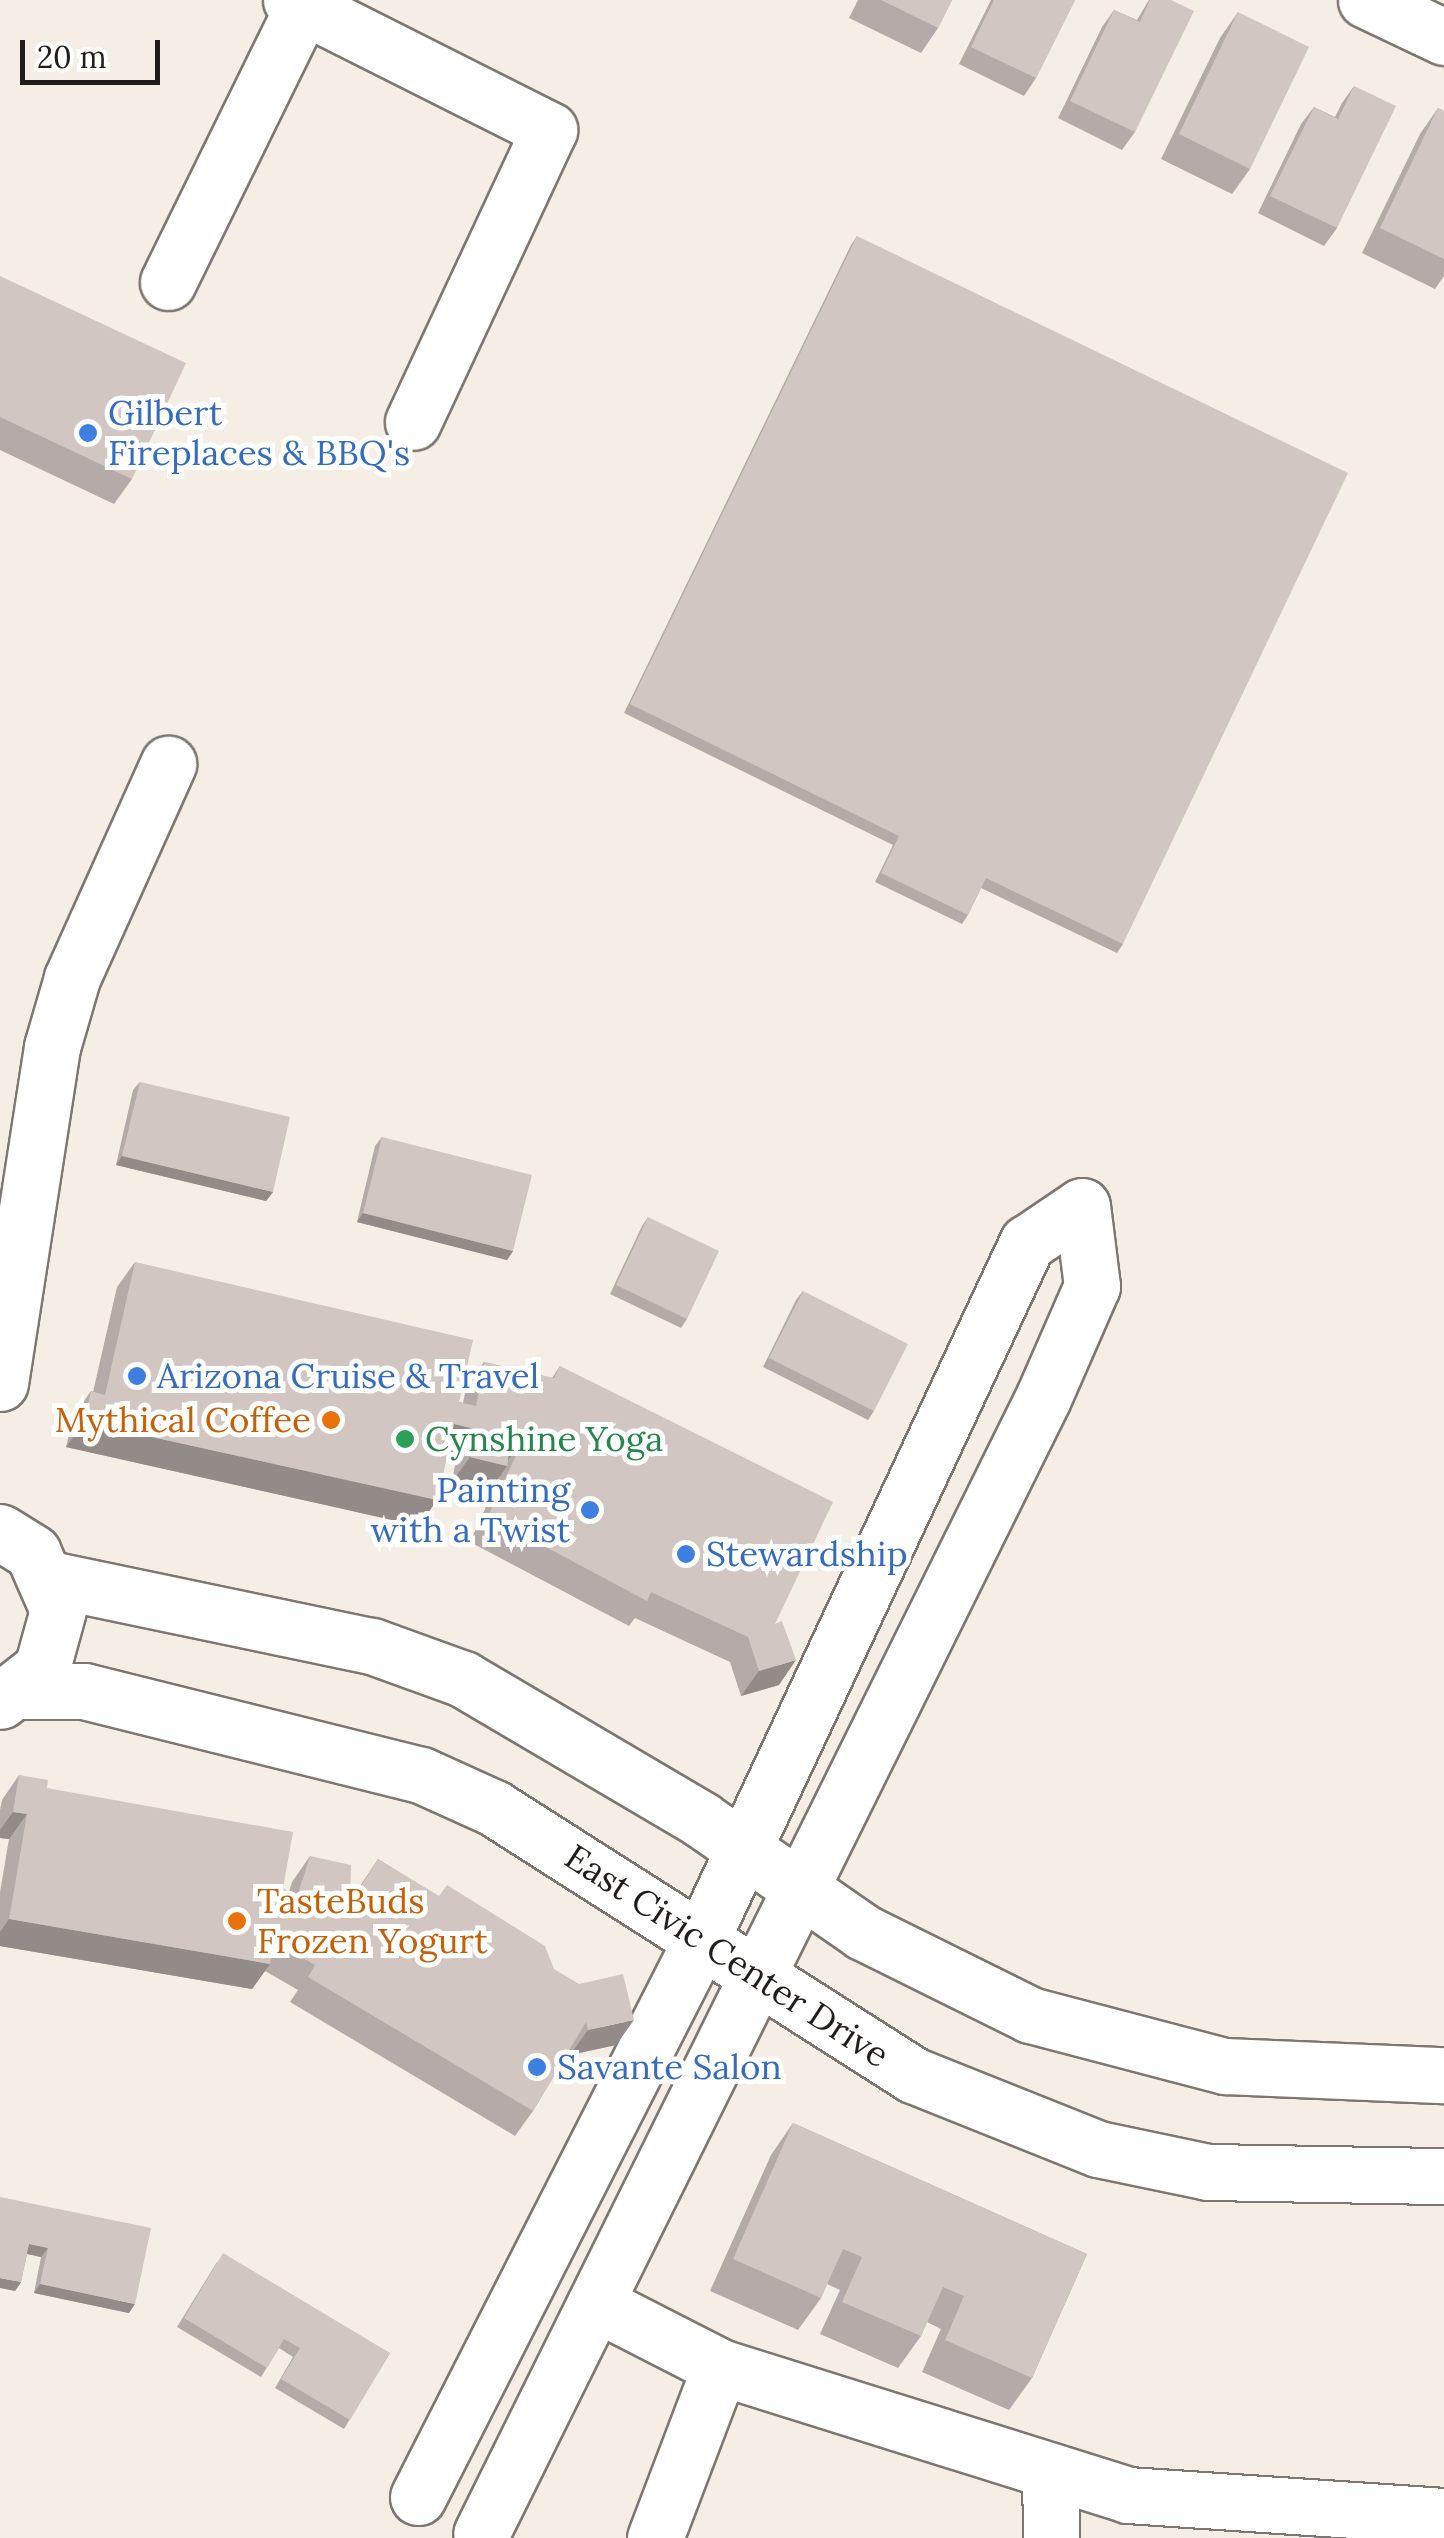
<!DOCTYPE html>
<html>
<head>
<meta charset="utf-8">
<style>
  body { margin:0 }
  #map { position:relative; width:1444px; height:2538px; overflow:hidden; background:#f5eee5; font-family:Lora,serif }
  div>[style] { position:absolute }
  .roads { filter:drop-shadow(2px 0 #7d776f) drop-shadow(-2px 0 #7d776f) drop-shadow(0 2px #7d776f) drop-shadow(0 -2px #7d776f) }
  .minor>* { height:55px; margin:-27.5px; padding:0 27.5px; transform-origin:27.5px; border-radius:27.5px; background:#fff }
  .wall>* { inset:0; background:#b4aaa7 }
  .shaded-wall>* { inset:0; background:#928b88 }
  .building>* { inset:0; background:#d1c6c2 }
  .dots>* { width:28px; height:28px; translate:-50% -50%; box-sizing:border-box; border:5px solid #fff; border-radius:50% }
  span { translate:-50% -50%; white-space:nowrap; text-align:center; line-height:1.15; -webkit-text-stroke:10px #fff; paint-order:stroke }
  .shop-label { font-size:35px; color:#366cbe }
  .left { translate:0 -50%; text-align:left }
  .right { translate:-100% -50%; text-align:right }
  .food-label { font-size:35px; color:#c56008 }
  .leisure-label { font-size:35px; color:#27864d }
  .street-label { font-size:35px; color:#201d1a }
  .scale { position:absolute; left:20px; top:40px; width:140px; height:45px; box-sizing:border-box; border:5px solid #201d1a; border-top:0; padding-left:12px; font-size:30px; line-height:35px; white-space:nowrap; color:#201d1a; -webkit-text-stroke:8px #fff; paint-order:stroke }
</style>
</head>
<body>
<div id="map">
  <div class="roads">
    <div class="minor">
      <i style="left:291px;top:0;width:289px;rotate:26.7deg"></i>
      <i style="left:549px;top:130px;width:322px;rotate:115deg"></i>
      <i style="left:1366px;top:0;width:86px;rotate:25.4deg"></i>
      <i style="left:168px;top:282px;width:307px;rotate:-63.9deg"></i>
      <i style="left:0;top:1383px;width:340px;rotate:-81.2deg"></i>
      <i style="left:52px;top:1047px;width:72px;rotate:-73.8deg"></i>
      <i style="left:72px;top:978px;width:235px;rotate:-65.8deg"></i>
      <i style="left:0;top:1532px;width:39px;rotate:32deg"></i>
      <i style="left:33px;top:1553px;width:62px;rotate:66.3deg"></i>
      <i style="left:58px;top:1610px;width:60px;rotate:105.4deg"></i>
      <i style="left:42px;top:1668px;width:53px;rotate:141.8deg"></i>
      <i style="left:50px;top:1579px;width:329px;rotate:11.8deg"></i>
      <i style="left:372px;top:1646px;width:97px;rotate:19.9deg"></i>
      <i style="left:463px;top:1679px;width:277px;rotate:30.5deg"></i>
      <i style="left:702px;top:1820px;width:196px;rotate:34.8deg"></i>
      <i style="left:863px;top:1932px;width:186px;rotate:26.4deg"></i>
      <i style="left:1030px;top:2015px;width:202px;rotate:14.7deg"></i>
      <i style="left:1225px;top:2066px;width:219px;rotate:2.4deg"></i>
      <i style="left:20px;top:1691px;width:64px"></i>
      <i style="left:84px;top:1691px;width:347px;rotate:14deg"></i>
      <i style="left:421px;top:1775px;width:80px;rotate:24.3deg"></i>
      <i style="left:494px;top:1808px;width:497px;rotate:32.5deg"></i>
      <i style="left:913px;top:2075px;width:199px;rotate:21.8deg"></i>
      <i style="left:1098px;top:2149px;width:112px;rotate:11.8deg"></i>
      <i style="left:1208px;top:2172px;width:236px;rotate:1deg"></i>
      <i style="left:601px;top:2306px;width:134px;rotate:27.1deg"></i>
      <i style="left:1050px;top:2471px;width:67px;rotate:89.1deg"></i>
      <i style="left:418px;top:2497px;width:623px;rotate:-63.06deg"></i>
      <i style="left:700px;top:1942px;width:772px;rotate:-64.93deg"></i>
      <i style="left:1027px;top:1243px;width:66px;rotate:-33.9deg"></i>
      <i style="left:1082px;top:1206px;width:81px;rotate:82.9deg"></i>
      <i style="left:1092px;top:1286px;width:122px;rotate:113.6deg"></i>
      <i style="left:1043px;top:1398px;width:1267px;rotate:116.32deg"></i>
      <i style="left:655px;top:2538px;width:183px;rotate:-69.2deg"></i>
      <i style="left:720px;top:2367px;width:428px;rotate:17.4deg"></i>
      <i style="left:1128px;top:2495px;width:317px;rotate:3.8deg"></i>
    </div>
  </div>
  <div class="wall">
    <i style="clip-path:polygon(858px 0,952px 0,938px 28px,921px 53px,849px 18px)"></i>
    <i style="clip-path:polygon(991px 0,1075px 0,1036px 78px,1024px 96px,959px 64px)"></i>
    <i style="clip-path:polygon(1149px 0,1171px 0,1135px 132px,1122px 150px,1058px 118px,1102px 27px,1114px 10px,1137px 20px)"></i>
    <i style="clip-path:polygon(1238px 12px,1250px 169px,1232px 194px,1161px 159px,1220px 38px)"></i>
    <i style="clip-path:polygon(1354px 86px,1337px 228px,1324px 246px,1258px 213px,1301px 124px,1314px 107px,1335px 117px,1342px 103px)"></i>
    <i style="clip-path:polygon(1438px 108px,1444px 111px,1444px 276px,1435px 289px,1362px 253px,1420px 134px)"></i>
    <i style="clip-path:polygon(857px 236px,1123px 944px,1117px 953px,981px 888px,968px 915px,962px 924px,875px 882px,893px 845px,624px 713px,851px 245px)"></i>
    <i style="clip-path:polygon(0 276px,132px 479px,114px 504px,0 450px)"></i>
    <i style="clip-path:polygon(140px 1082px,273px 1192px,266px 1201px,116px 1165px,133px 1090px)"></i>
    <i style="clip-path:polygon(382px 1137px,513px 1251px,507px 1260px,357px 1222px,375px 1146px)"></i>
    <i style="clip-path:polygon(648px 1217px,687px 1319px,681px 1328px,610px 1294px,642px 1226px)"></i>
    <i style="clip-path:polygon(135px 1262px,459px 1402px,463px 1403px,466px 1388px,484px 1362px,552px 1378px,560px 1366px,775px 1624px,779px 1685px,741px 1696px,730px 1662px,635px 1618px,629px 1626px,470px 1542px,500px 1476px,490px 1491px,452px 1482px,457px 1454px,448px 1452px,437px 1500px,419px 1526px,66px 1447px,73px 1417px,91px 1391px,93px 1392px,117px 1287px)"></i>
    <i style="clip-path:polygon(803px 1291px,874px 1411px,868px 1420px,763px 1367px,796px 1300px)"></i>
    <i style="clip-path:polygon(19px 1775px,47px 1788px,283px 1888px,289px 1892px,292px 1882px,310px 1856px,350px 1901px,378px 1859px,554px 1969px,616px 2045px,570px 2055px,569px 2051px,533px 2111px,515px 2136px,290px 2002px,298px 1990px,265px 1971px,252px 1989px,0 1946px,0 1892px,9px 1839px,0 1838px,0 1810px,2px 1800px)"></i>
    <i style="clip-path:polygon(793px 2123px,1087px 2254px,1032px 2378px,1009px 2410px,922px 2372px,941px 2329px,927px 2322px,921px 2336px,898px 2368px,820px 2334px,840px 2290px,827px 2284px,821px 2298px,798px 2330px,710px 2291px,771px 2155px)"></i>
    <i style="clip-path:polygon(0 2197px,129px 2313px,34px 2293px,41px 2257px,27px 2254px,21px 2282px,15px 2291px)"></i>
    <i style="clip-path:polygon(217px 2262px,390px 2353px,344px 2429px,275px 2388px,293px 2357px,279px 2348px,261px 2377px,177px 2327px)"></i>
  </div>
  <div class="shaded-wall">
    <i style="clip-path:polygon(122px 1156px,273px 1192px,266px 1201px,116px 1165px)"></i>
    <i style="clip-path:polygon(363px 1213px,513px 1251px,507px 1260px,357px 1222px)"></i>
    <i style="clip-path:polygon(84px 1422px,437px 1500px,419px 1526px,66px 1447px)"></i>
    <i style="clip-path:polygon(454px 1424px,475px 1429px,457px 1454px,437px 1450px)"></i>
    <i style="clip-path:polygon(512px 1436px,524px 1438px,506px 1463px)"></i>
    <i style="clip-path:polygon(470px 1457px,507px 1466px,490px 1491px,452px 1482px)"></i>
    <i style="clip-path:polygon(796px 1660px,779px 1685px,741px 1696px,759px 1671px)"></i>
    <i style="clip-path:polygon(13px 1812px,27px 1814px,9px 1839px,0 1838px,0 1830px)"></i>
    <i style="clip-path:polygon(9px 1919px,270px 1964px,252px 1989px,0 1946px,0 1932px)"></i>
    <i style="clip-path:polygon(634px 2020px,616px 2045px,570px 2055px,588px 2030px)"></i>
    <i style="clip-path:polygon(29px 2244px,48px 2248px,41px 2257px,23px 2253px)"></i>
    <i style="clip-path:polygon(0 2278px,21px 2282px,15px 2291px,0 2288px)"></i>
    <i style="clip-path:polygon(40px 2284px,135px 2304px,129px 2313px,34px 2293px)"></i>
  </div>
  <div class="building">
    <i style="clip-path:polygon(881px 0,952px 0,938px 28px)"></i>
    <i style="clip-path:polygon(994px 0,1075px 0,1036px 78px,971px 47px)"></i>
    <i style="clip-path:polygon(1150px 0,1171px 0,1194px 11px,1135px 132px,1070px 101px,1114px 10px,1140px 22px)"></i>
    <i style="clip-path:polygon(1238px 12px,1309px 47px,1250px 169px,1179px 134px)"></i>
    <i style="clip-path:polygon(1354px 86px,1396px 106px,1337px 228px,1270px 196px,1314px 107px,1338px 119px)"></i>
    <i style="clip-path:polygon(1438px 108px,1444px 111px,1444px 259px,1380px 228px)"></i>
    <i style="clip-path:polygon(857px 236px,1348px 473px,1123px 944px,986px 878px,968px 915px,881px 873px,899px 836px,630px 704px)"></i>
    <i style="clip-path:polygon(0 276px,186px 363px,132px 479px,0 417px)"></i>
    <i style="clip-path:polygon(140px 1082px,290px 1117px,273px 1192px,122px 1156px)"></i>
    <i style="clip-path:polygon(382px 1137px,532px 1175px,513px 1251px,363px 1213px)"></i>
    <i style="clip-path:polygon(648px 1217px,719px 1251px,687px 1319px,616px 1285px)"></i>
    <i style="clip-path:polygon(135px 1262px,473px 1340px,459px 1402px,476px 1406px,484px 1362px,554px 1378px,560px 1366px,833px 1502px,775px 1624px,782px 1621px,796px 1660px,759px 1671px,748px 1637px,651px 1592px,647px 1601px,488px 1516px,524px 1438px,512px 1436px,507px 1466px,470px 1457px,475px 1429px,454px 1424px,437px 1500px,84px 1422px,91px 1391px,105px 1395px)"></i>
    <i style="clip-path:polygon(803px 1291px,908px 1344px,874px 1411px,769px 1358px)"></i>
    <i style="clip-path:polygon(19px 1775px,48px 1780px,47px 1788px,293px 1832px,283px 1888px,297px 1897px,310px 1856px,351px 1865px,350px 1904px,378px 1859px,439px 1896px,447px 1885px,545px 1946px,554px 1969px,579px 1984px,623px 1974px,634px 2020px,588px 2030px,586px 2022px,533px 2111px,308px 1977px,315px 1965px,274px 1941px,270px 1964px,9px 1919px,27px 1814px,13px 1812px)"></i>
    <i style="clip-path:polygon(793px 2123px,1087px 2254px,1032px 2378px,945px 2340px,964px 2296px,943px 2287px,921px 2336px,842px 2302px,862px 2257px,843px 2249px,821px 2298px,733px 2259px)"></i>
    <i style="clip-path:polygon(0 2197px,151px 2228px,135px 2304px,40px 2284px,48px 2248px,29px 2244px,21px 2282px,0 2278px)"></i>
    <i style="clip-path:polygon(223px 2253px,390px 2353px,350px 2420px,281px 2379px,300px 2348px,284px 2339px,267px 2368px,184px 2318px)"></i>
  </div>
  <div class="dots">
    <i style="left:88px;top:433px;background:#3f7fe0"></i>
    <i style="left:137px;top:1376px;background:#3f7fe0"></i>
    <i style="left:331px;top:1420px;background:#e8710a"></i>
    <i style="left:405px;top:1439px;background:#2e9e5b"></i>
    <i style="left:590px;top:1510px;background:#3f7fe0"></i>
    <i style="left:686px;top:1554px;background:#3f7fe0"></i>
    <i style="left:237px;top:1921px;background:#e8710a"></i>
    <i style="left:537px;top:2067px;background:#3f7fe0"></i>
  </div>
  <div class="shop-label">
    <span class="left" style="left:108px;top:433px">Gilbert<br>Fireplaces &amp; BBQ's</span>
    <span class="left" style="left:157px;top:1376px">Arizona Cruise &amp; Travel</span>
    <span class="right" style="left:570px;top:1510px">Painting<br>with a Twist</span>
    <span class="left" style="left:706px;top:1554px">Stewardship</span>
    <span class="left" style="left:557px;top:2067px">Savante Salon</span>
  </div>
  <div class="food-label">
    <span class="right" style="left:311px;top:1420px">Mythical Coffee</span>
    <span class="left" style="left:257px;top:1921px">TasteBuds<br>Frozen Yogurt</span>
  </div>
  <div class="leisure-label">
    <span class="left" style="left:425px;top:1439px">Cynshine Yoga</span>
  </div>
  <div class="street-label">
    <span style="left:727px;top:1956px;rotate:33deg">East Civic Center Drive</span>
  </div>
  <div class="scale">20 m</div>
</div>
</body>
</html>
